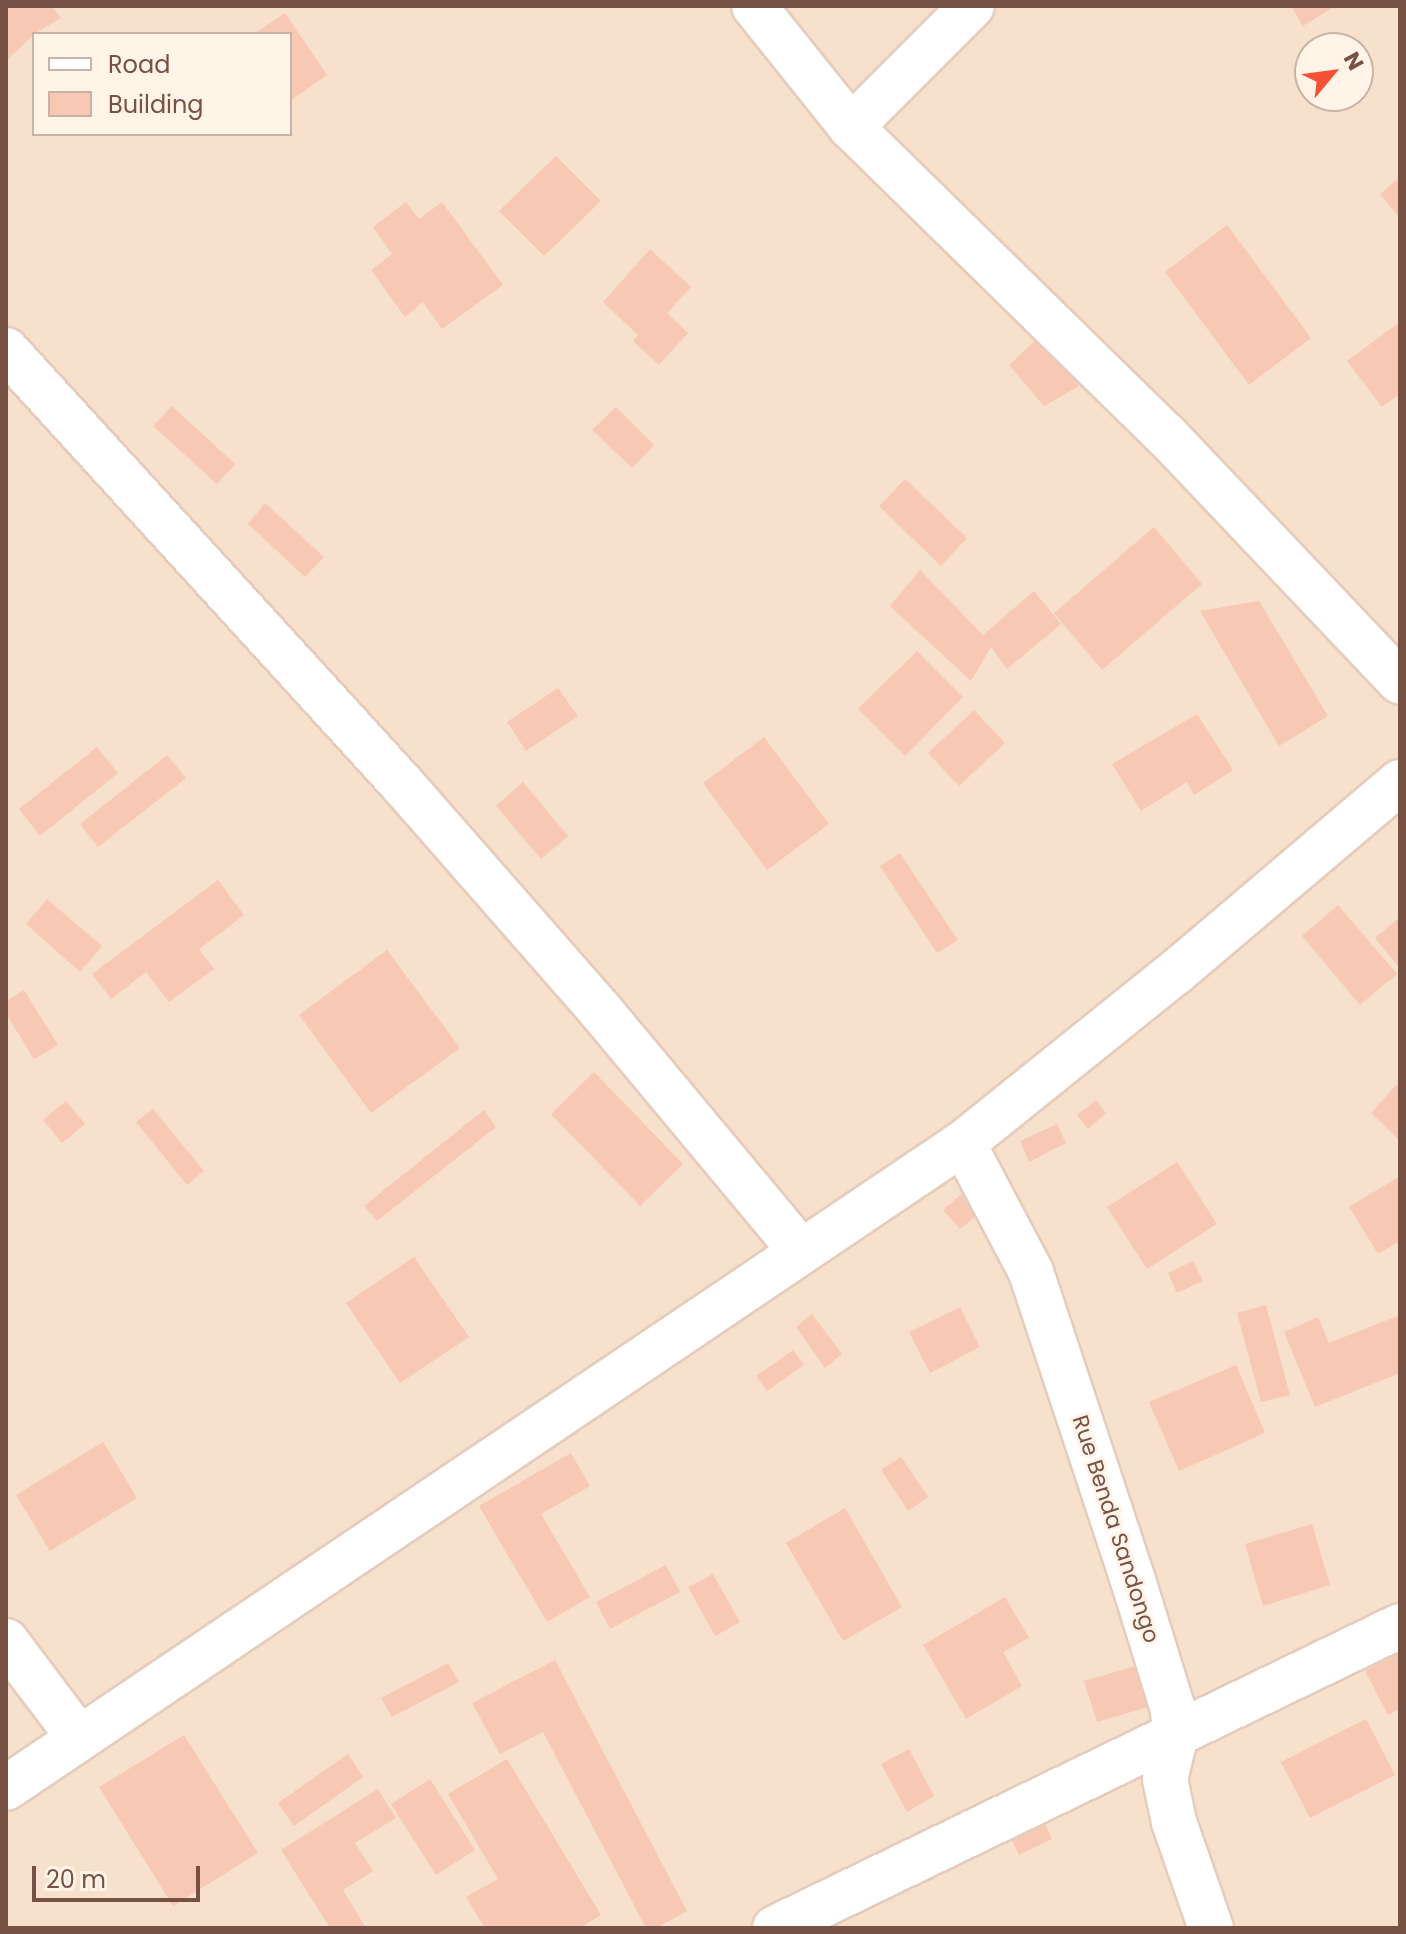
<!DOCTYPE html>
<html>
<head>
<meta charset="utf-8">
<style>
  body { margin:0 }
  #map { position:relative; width:1406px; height:1934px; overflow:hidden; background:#ffefdf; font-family:Poppins,sans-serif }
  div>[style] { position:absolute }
  .residential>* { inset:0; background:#f7e0cc }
  .building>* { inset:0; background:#f7c9b4 }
  .roads { filter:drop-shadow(2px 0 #e5ccbd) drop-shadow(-2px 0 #e5ccbd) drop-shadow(0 2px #e5ccbd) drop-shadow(0 -2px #e5ccbd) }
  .minor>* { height:44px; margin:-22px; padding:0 22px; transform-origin:22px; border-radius:22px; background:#fff }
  span { translate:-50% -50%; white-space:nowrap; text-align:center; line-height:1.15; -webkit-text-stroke:6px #fff4e7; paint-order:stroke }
  .street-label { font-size:22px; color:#775244 }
  .frame { position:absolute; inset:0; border:8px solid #775244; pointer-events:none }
  .legend { position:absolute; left:32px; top:32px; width:260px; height:104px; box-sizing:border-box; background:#fff4e7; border:2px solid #c9b3a6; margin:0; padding:10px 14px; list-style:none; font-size:24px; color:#775244 }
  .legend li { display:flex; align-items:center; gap:16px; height:40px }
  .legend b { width:40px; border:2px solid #c9b3a6 }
  .north { position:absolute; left:1294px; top:32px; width:80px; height:80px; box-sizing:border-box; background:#fff4e7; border:2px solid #c9b3a6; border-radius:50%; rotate:61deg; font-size:22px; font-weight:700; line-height:32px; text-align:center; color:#775244 }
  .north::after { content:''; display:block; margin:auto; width:28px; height:36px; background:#f55137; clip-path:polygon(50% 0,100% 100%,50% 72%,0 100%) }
  .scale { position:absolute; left:32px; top:1866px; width:168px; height:36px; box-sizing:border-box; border:4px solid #775244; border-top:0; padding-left:10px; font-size:24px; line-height:28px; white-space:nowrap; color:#775244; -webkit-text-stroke:6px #fff4e7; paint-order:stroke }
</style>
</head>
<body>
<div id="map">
  <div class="residential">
    <i style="clip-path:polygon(evenodd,6px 6px,1400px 6px,1400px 1928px,6px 1928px,6px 6px,34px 34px,290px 34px,290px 134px,34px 134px,34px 34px,6px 6px,1310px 48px,1358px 48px,1358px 96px,1310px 96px,1310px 48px)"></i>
  </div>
  <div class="building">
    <i style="clip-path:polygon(6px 6px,52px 6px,61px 18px,34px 34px,6px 61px)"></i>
    <i style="clip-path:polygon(1291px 6px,1335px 6px,1303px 26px)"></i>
    <i style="clip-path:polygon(285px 13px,327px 75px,290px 101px,290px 34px,254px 34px)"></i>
    <i style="clip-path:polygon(556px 156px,601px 201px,544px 256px,499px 211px)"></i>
    <i style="clip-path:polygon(1400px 177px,1400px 218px,1380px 194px)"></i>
    <i style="clip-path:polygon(406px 202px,419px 219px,442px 202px,503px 285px,442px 329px,423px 302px,405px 317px,371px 270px,392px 254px,373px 227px)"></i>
    <i style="clip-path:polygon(1227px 225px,1311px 338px,1249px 385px,1165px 272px)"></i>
    <i style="clip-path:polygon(650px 249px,691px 287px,667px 313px,688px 333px,659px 365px,633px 341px,638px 335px,603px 302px)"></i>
    <i style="clip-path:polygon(1400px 322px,1400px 394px,1382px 407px,1347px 361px)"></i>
    <i style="clip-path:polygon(1037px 339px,1079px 386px,1044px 406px,1009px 365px)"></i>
    <i style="clip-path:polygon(172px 406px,235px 464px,217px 484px,153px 426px)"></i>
    <i style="clip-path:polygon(616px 407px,654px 445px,632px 468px,592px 430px)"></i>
    <i style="clip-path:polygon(905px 479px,967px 538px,941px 566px,879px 506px)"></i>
    <i style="clip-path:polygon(265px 503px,324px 557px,305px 577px,248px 524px)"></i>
    <i style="clip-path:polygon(1154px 527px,1202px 584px,1102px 670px,1054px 613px)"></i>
    <i style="clip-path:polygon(920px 570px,983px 635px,1034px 591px,1061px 624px,1007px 669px,991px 647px,971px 681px,890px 606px)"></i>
    <i style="clip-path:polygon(1259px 601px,1328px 716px,1279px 746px,1200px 611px)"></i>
    <i style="clip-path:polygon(917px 651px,963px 697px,905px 756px,858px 709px)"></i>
    <i style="clip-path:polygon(558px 688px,578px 716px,526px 751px,507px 722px)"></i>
    <i style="clip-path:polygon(974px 710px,1005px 743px,959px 786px,928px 753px)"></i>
    <i style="clip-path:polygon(1197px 714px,1233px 770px,1194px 795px,1187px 782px,1141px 811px,1112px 764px)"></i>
    <i style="clip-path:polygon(764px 737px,829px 824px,767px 870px,703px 783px)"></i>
    <i style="clip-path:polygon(97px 747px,118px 773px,40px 836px,19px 809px)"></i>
    <i style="clip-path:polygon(167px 755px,186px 778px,98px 847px,80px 824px)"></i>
    <i style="clip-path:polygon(523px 782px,568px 836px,541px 859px,496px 806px)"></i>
    <i style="clip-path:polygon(900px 853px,958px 940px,937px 953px,880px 866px)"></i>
    <i style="clip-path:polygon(218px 880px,244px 915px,199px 949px,214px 969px,169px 1002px,146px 972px,111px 999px,92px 974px)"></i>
    <i style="clip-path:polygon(47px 899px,102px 946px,80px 972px,26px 924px)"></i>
    <i style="clip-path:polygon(1338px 905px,1397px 974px,1360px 1005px,1302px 936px)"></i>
    <i style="clip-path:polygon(1400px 917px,1400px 968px,1375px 938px)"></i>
    <i style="clip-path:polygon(387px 950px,460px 1048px,371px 1113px,299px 1015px)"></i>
    <i style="clip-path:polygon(24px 990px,58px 1045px,34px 1059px,6px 1014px,6px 1001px)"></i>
    <i style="clip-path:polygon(594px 1072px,683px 1164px,640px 1206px,551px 1114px)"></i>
    <i style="clip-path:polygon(1398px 1083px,1400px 1085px,1400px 1141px,1371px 1113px)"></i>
    <i style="clip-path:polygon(1096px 1100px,1106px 1113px,1088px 1129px,1077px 1115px)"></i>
    <i style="clip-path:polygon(66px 1101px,85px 1124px,62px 1143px,43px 1120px)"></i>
    <i style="clip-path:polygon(153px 1109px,204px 1171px,187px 1185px,136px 1122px)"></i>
    <i style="clip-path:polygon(484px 1110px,496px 1127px,377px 1221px,364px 1206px)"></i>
    <i style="clip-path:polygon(1057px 1124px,1066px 1143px,1029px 1162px,1020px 1141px)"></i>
    <i style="clip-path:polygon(1177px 1162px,1217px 1224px,1147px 1269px,1107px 1207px)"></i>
    <i style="clip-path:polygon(1400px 1176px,1400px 1241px,1378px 1254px,1349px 1207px)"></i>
    <i style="clip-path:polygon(964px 1192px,980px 1213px,960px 1229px,943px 1210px)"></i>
    <i style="clip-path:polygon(414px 1257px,469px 1337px,400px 1383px,346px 1303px)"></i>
    <i style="clip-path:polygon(1193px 1261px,1203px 1281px,1177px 1293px,1168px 1273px)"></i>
    <i style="clip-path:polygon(1266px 1305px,1290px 1395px,1261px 1402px,1237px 1313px)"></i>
    <i style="clip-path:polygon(960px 1307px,980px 1347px,930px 1373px,909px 1332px)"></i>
    <i style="clip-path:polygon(812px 1314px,842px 1354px,825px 1368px,796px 1327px)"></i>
    <i style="clip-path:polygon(1400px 1315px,1400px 1373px,1315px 1407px,1284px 1332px,1318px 1317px,1329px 1343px)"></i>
    <i style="clip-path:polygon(793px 1350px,804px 1365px,767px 1391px,756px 1376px)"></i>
    <i style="clip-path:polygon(1236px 1365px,1265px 1433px,1179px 1471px,1149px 1402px)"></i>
    <i style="clip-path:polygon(103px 1442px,137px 1498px,50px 1551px,16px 1495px)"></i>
    <i style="clip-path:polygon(571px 1453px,590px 1486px,541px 1514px,590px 1597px,547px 1622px,479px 1506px)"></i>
    <i style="clip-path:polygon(901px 1457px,928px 1497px,908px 1511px,881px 1470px)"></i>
    <i style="clip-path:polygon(845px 1508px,902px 1607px,843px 1641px,786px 1543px)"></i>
    <i style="clip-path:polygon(1312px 1524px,1330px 1585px,1263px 1606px,1245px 1544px)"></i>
    <i style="clip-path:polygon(666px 1565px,680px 1592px,610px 1629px,596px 1602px)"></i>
    <i style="clip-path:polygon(713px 1574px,740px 1622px,715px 1636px,688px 1587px)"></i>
    <i style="clip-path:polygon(1005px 1597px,1029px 1638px,1003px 1652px,1022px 1686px,966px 1719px,923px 1645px)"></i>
    <i style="clip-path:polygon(1400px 1653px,1400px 1709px,1388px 1715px,1365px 1671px)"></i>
    <i style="clip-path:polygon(555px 1660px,687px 1911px,656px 1928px,646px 1928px,543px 1732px,500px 1754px,472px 1703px)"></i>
    <i style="clip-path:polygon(448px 1663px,459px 1682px,392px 1717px,381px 1698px)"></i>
    <i style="clip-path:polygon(1142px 1664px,1155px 1705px,1097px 1722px,1084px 1681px)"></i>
    <i style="clip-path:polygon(1366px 1719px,1395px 1775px,1310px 1818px,1281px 1762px)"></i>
    <i style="clip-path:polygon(184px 1735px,258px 1853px,173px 1906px,99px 1787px)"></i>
    <i style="clip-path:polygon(909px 1749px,934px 1796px,907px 1812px,881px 1764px)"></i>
    <i style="clip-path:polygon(348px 1754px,363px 1777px,294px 1826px,278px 1803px)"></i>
    <i style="clip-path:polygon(507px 1759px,601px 1915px,580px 1928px,485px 1928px,466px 1897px,498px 1879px,448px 1794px)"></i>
    <i style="clip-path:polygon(430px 1779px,475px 1850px,436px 1875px,391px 1804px)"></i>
    <i style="clip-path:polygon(378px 1789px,396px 1818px,355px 1843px,373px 1871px,343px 1890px,366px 1928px,330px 1928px,281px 1850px)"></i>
    <i style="clip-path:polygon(1040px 1814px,1052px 1839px,1019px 1855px,1007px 1830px)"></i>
  </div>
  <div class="roads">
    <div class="minor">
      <i style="left:754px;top:6px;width:155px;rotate:51.3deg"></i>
      <i style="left:851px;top:127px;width:441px;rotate:44.4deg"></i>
      <i style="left:1166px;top:435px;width:340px;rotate:46.5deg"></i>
      <i style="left:851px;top:127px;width:171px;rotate:-45deg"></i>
      <i style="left:6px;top:350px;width:589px;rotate:47.62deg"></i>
      <i style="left:403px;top:785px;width:299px;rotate:48.8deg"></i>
      <i style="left:600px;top:1010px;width:312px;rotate:50.2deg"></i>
      <i style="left:963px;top:1143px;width:146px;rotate:62.2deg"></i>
      <i style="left:1031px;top:1272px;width:321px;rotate:71.7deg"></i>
      <i style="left:1132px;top:1577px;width:135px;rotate:72.8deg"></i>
      <i style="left:1172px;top:1706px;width:28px;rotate:82deg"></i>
      <i style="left:1176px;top:1734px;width:46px;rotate:103.7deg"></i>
      <i style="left:1165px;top:1779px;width:44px;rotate:78.2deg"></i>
      <i style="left:1174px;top:1822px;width:112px;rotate:70.8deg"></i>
      <i style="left:6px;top:1641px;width:121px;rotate:53deg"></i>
      <i style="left:6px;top:1788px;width:1154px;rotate:-33.98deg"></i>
      <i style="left:963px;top:1143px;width:273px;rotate:-38.8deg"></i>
      <i style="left:1176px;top:972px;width:294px;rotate:-40.3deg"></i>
      <i style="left:775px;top:1928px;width:694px;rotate:-25.79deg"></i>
    </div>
  </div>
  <div class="street-label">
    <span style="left:1116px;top:1529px;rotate:72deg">Rue Benda Sandongo</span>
  </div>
  <div class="frame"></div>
  <ul class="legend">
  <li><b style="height:10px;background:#fff"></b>Road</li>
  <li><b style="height:22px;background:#f7c9b4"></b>Building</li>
  </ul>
  <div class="north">N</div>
  <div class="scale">20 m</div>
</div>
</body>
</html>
